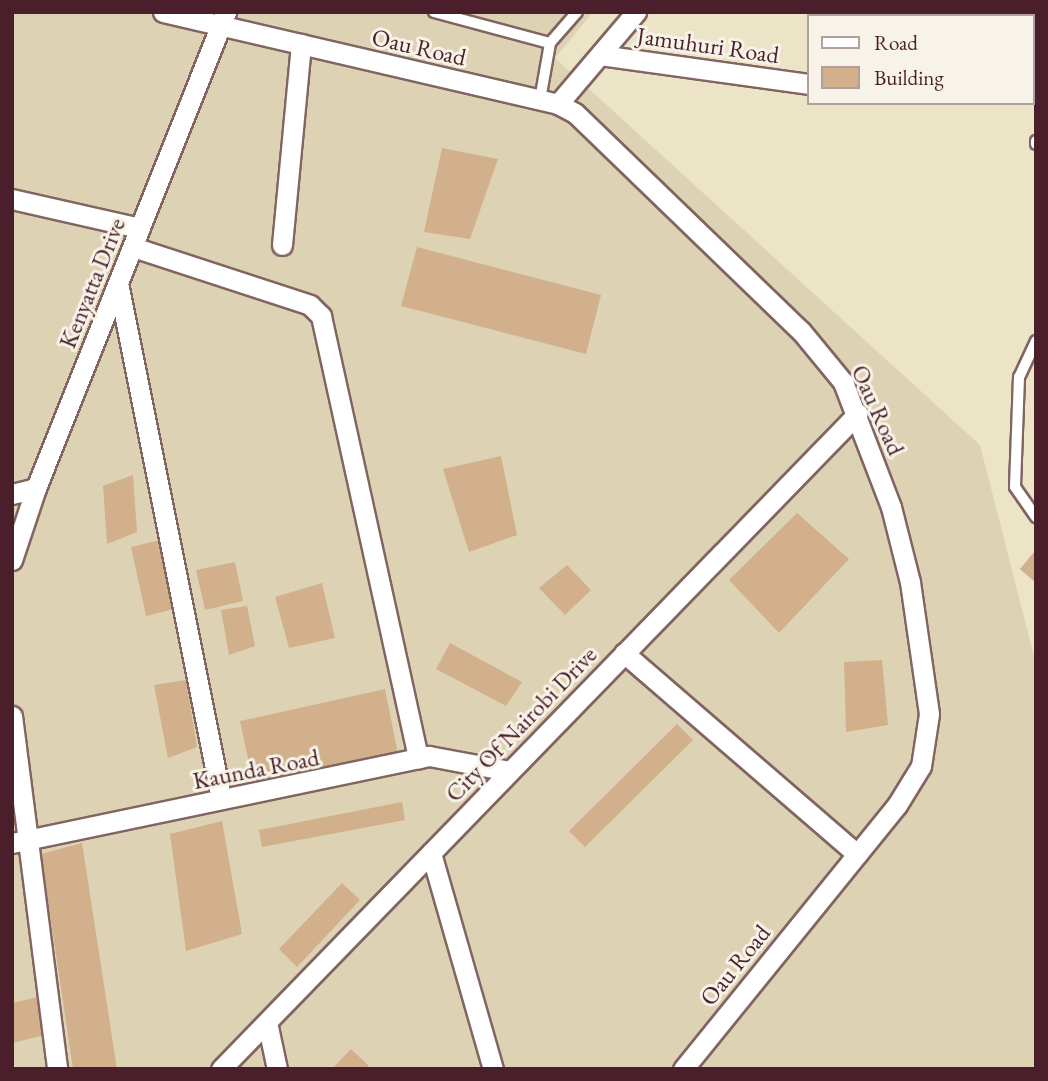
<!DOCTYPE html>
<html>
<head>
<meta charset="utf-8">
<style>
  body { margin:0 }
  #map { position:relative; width:1048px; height:1081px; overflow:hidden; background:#ebe4c6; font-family:"EB Garamond",serif }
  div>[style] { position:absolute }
  .built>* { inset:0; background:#ddd3b4 }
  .building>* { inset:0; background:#d1b08b }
  .roads { filter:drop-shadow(2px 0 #826461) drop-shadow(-2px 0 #826461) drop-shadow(0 2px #826461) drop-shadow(0 -2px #826461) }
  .service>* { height:10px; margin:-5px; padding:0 5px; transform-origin:5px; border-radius:5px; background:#fff }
  .minor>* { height:19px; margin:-9.5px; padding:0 9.5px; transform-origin:9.5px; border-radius:9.5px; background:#fff }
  span { translate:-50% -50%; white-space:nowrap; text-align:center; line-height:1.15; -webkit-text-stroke:6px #f7f3e8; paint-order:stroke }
  .street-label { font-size:24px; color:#4a1f2b }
  .frame { position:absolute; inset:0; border:14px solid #4a1f2b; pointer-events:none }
  .legend { position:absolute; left:807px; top:14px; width:228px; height:91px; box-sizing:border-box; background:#f7f3e8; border:2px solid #b29e9c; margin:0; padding:9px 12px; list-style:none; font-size:21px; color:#4a1f2b }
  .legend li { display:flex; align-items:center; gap:14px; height:35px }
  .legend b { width:35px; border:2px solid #b29e9c }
</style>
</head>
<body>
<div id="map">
  <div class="built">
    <i style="clip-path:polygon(12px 12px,593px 12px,555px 58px,980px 445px,1036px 664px,1036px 1069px,12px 1069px)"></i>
  </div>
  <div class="building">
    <i style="clip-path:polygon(442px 148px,498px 159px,470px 239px,424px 232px)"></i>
    <i style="clip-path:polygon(417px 247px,601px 295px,586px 354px,401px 306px)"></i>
    <i style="clip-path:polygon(501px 456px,517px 535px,469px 552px,443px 469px)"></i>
    <i style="clip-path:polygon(133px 475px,137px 532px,107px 544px,103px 486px)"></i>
    <i style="clip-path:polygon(797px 513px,849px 559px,779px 633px,729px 580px)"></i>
    <i style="clip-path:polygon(169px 538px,186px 606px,146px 616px,131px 547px)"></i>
    <i style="clip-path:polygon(1034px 552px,1036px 553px,1036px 583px,1020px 569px)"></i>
    <i style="clip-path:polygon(235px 562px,243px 601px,205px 610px,196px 570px)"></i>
    <i style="clip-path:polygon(567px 565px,591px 590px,565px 615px,539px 588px)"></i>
    <i style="clip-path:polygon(322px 583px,335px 638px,289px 648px,275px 597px)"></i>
    <i style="clip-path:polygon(247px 606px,255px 646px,229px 655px,221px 610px)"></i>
    <i style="clip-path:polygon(450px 643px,522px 682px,506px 706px,436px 669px)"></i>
    <i style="clip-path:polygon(882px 660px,888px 725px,846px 732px,844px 662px)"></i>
    <i style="clip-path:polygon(186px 680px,197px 747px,168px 758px,154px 685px)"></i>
    <i style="clip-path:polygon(385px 689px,398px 754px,254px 787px,240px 721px)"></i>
    <i style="clip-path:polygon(677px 724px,693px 740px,585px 847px,569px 831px)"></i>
    <i style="clip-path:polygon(402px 802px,405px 820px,262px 847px,259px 830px)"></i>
    <i style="clip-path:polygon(222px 821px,242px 934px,186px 951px,170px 834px)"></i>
    <i style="clip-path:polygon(82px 843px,117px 1069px,73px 1069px,41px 854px)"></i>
    <i style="clip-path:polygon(342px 883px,360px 900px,297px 967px,279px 949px)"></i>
    <i style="clip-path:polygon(38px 997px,45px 1035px,12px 1043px,12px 1003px)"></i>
    <i style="clip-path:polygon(351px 1049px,369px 1066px,366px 1069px,332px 1069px)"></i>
  </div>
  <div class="roads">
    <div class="service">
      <i style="left:434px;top:12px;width:120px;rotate:15deg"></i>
      <i style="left:540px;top:100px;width:58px;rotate:-80deg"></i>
      <i style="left:550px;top:43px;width:41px;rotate:-48.9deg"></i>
      <i style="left:1036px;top:141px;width:3px;rotate:90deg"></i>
      <i style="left:1036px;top:341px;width:40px;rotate:115deg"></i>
      <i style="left:1019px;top:377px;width:110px;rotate:92.1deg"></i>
      <i style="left:1015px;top:487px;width:37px;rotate:55deg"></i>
    </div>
    <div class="minor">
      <i style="left:163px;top:12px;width:406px;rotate:13.1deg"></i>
      <i style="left:558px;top:104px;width:19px;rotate:28deg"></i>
      <i style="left:575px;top:113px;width:314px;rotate:44deg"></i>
      <i style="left:801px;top:331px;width:66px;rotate:50.5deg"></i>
      <i style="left:843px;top:382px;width:134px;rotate:69deg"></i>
      <i style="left:891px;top:507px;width:77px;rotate:75.8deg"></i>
      <i style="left:910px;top:582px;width:133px;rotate:81.8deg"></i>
      <i style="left:929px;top:714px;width:53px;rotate:98.7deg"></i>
      <i style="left:921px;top:766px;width:46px;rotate:121.6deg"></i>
      <i style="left:897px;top:805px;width:340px;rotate:129deg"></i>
      <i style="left:600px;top:55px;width:210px;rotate:7.9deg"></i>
      <i style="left:1032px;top:64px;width:4px"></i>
      <i style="left:558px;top:104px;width:121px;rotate:-49.7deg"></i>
      <i style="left:12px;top:199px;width:131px;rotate:12.8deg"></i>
      <i style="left:282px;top:245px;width:202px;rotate:-84.6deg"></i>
      <i style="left:133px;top:247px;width:186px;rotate:18.1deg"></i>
      <i style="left:310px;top:305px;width:16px;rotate:45deg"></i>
      <i style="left:321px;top:316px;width:453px;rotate:77.6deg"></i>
      <i style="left:118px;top:283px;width:525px;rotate:78.69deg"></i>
      <i style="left:12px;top:494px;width:25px;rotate:-14deg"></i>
      <i style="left:12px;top:560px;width:76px;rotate:-71.6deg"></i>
      <i style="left:36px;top:488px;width:513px;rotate:-68.24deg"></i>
      <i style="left:624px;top:653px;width:308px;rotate:40.8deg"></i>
      <i style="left:12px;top:716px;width:356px;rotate:82.7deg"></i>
      <i style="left:12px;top:843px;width:426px;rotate:-11.8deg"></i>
      <i style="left:429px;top:756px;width:81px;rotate:10.6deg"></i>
      <i style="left:431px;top:853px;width:225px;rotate:74deg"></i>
      <i style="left:267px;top:1022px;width:48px;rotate:78deg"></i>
      <i style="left:221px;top:1069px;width:914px;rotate:-45.84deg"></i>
    </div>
  </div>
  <div class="street-label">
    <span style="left:708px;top:45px;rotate:8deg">Jamuhuri Road</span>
    <span style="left:419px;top:47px;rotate:13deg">Oau Road</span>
    <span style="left:92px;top:283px;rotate:-68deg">Kenyatta Drive</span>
    <span style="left:878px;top:410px;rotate:66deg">Oau Road</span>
    <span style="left:521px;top:724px;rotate:-46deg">City Of Nairobi Drive</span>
    <span style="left:256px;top:769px;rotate:-11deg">Kaunda Road</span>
    <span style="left:735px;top:965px;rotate:-51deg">Oau Road</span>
  </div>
  <div class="frame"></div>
  <ul class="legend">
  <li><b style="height:9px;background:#fff"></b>Road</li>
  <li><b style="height:19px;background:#d1b08b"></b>Building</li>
  </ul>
</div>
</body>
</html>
